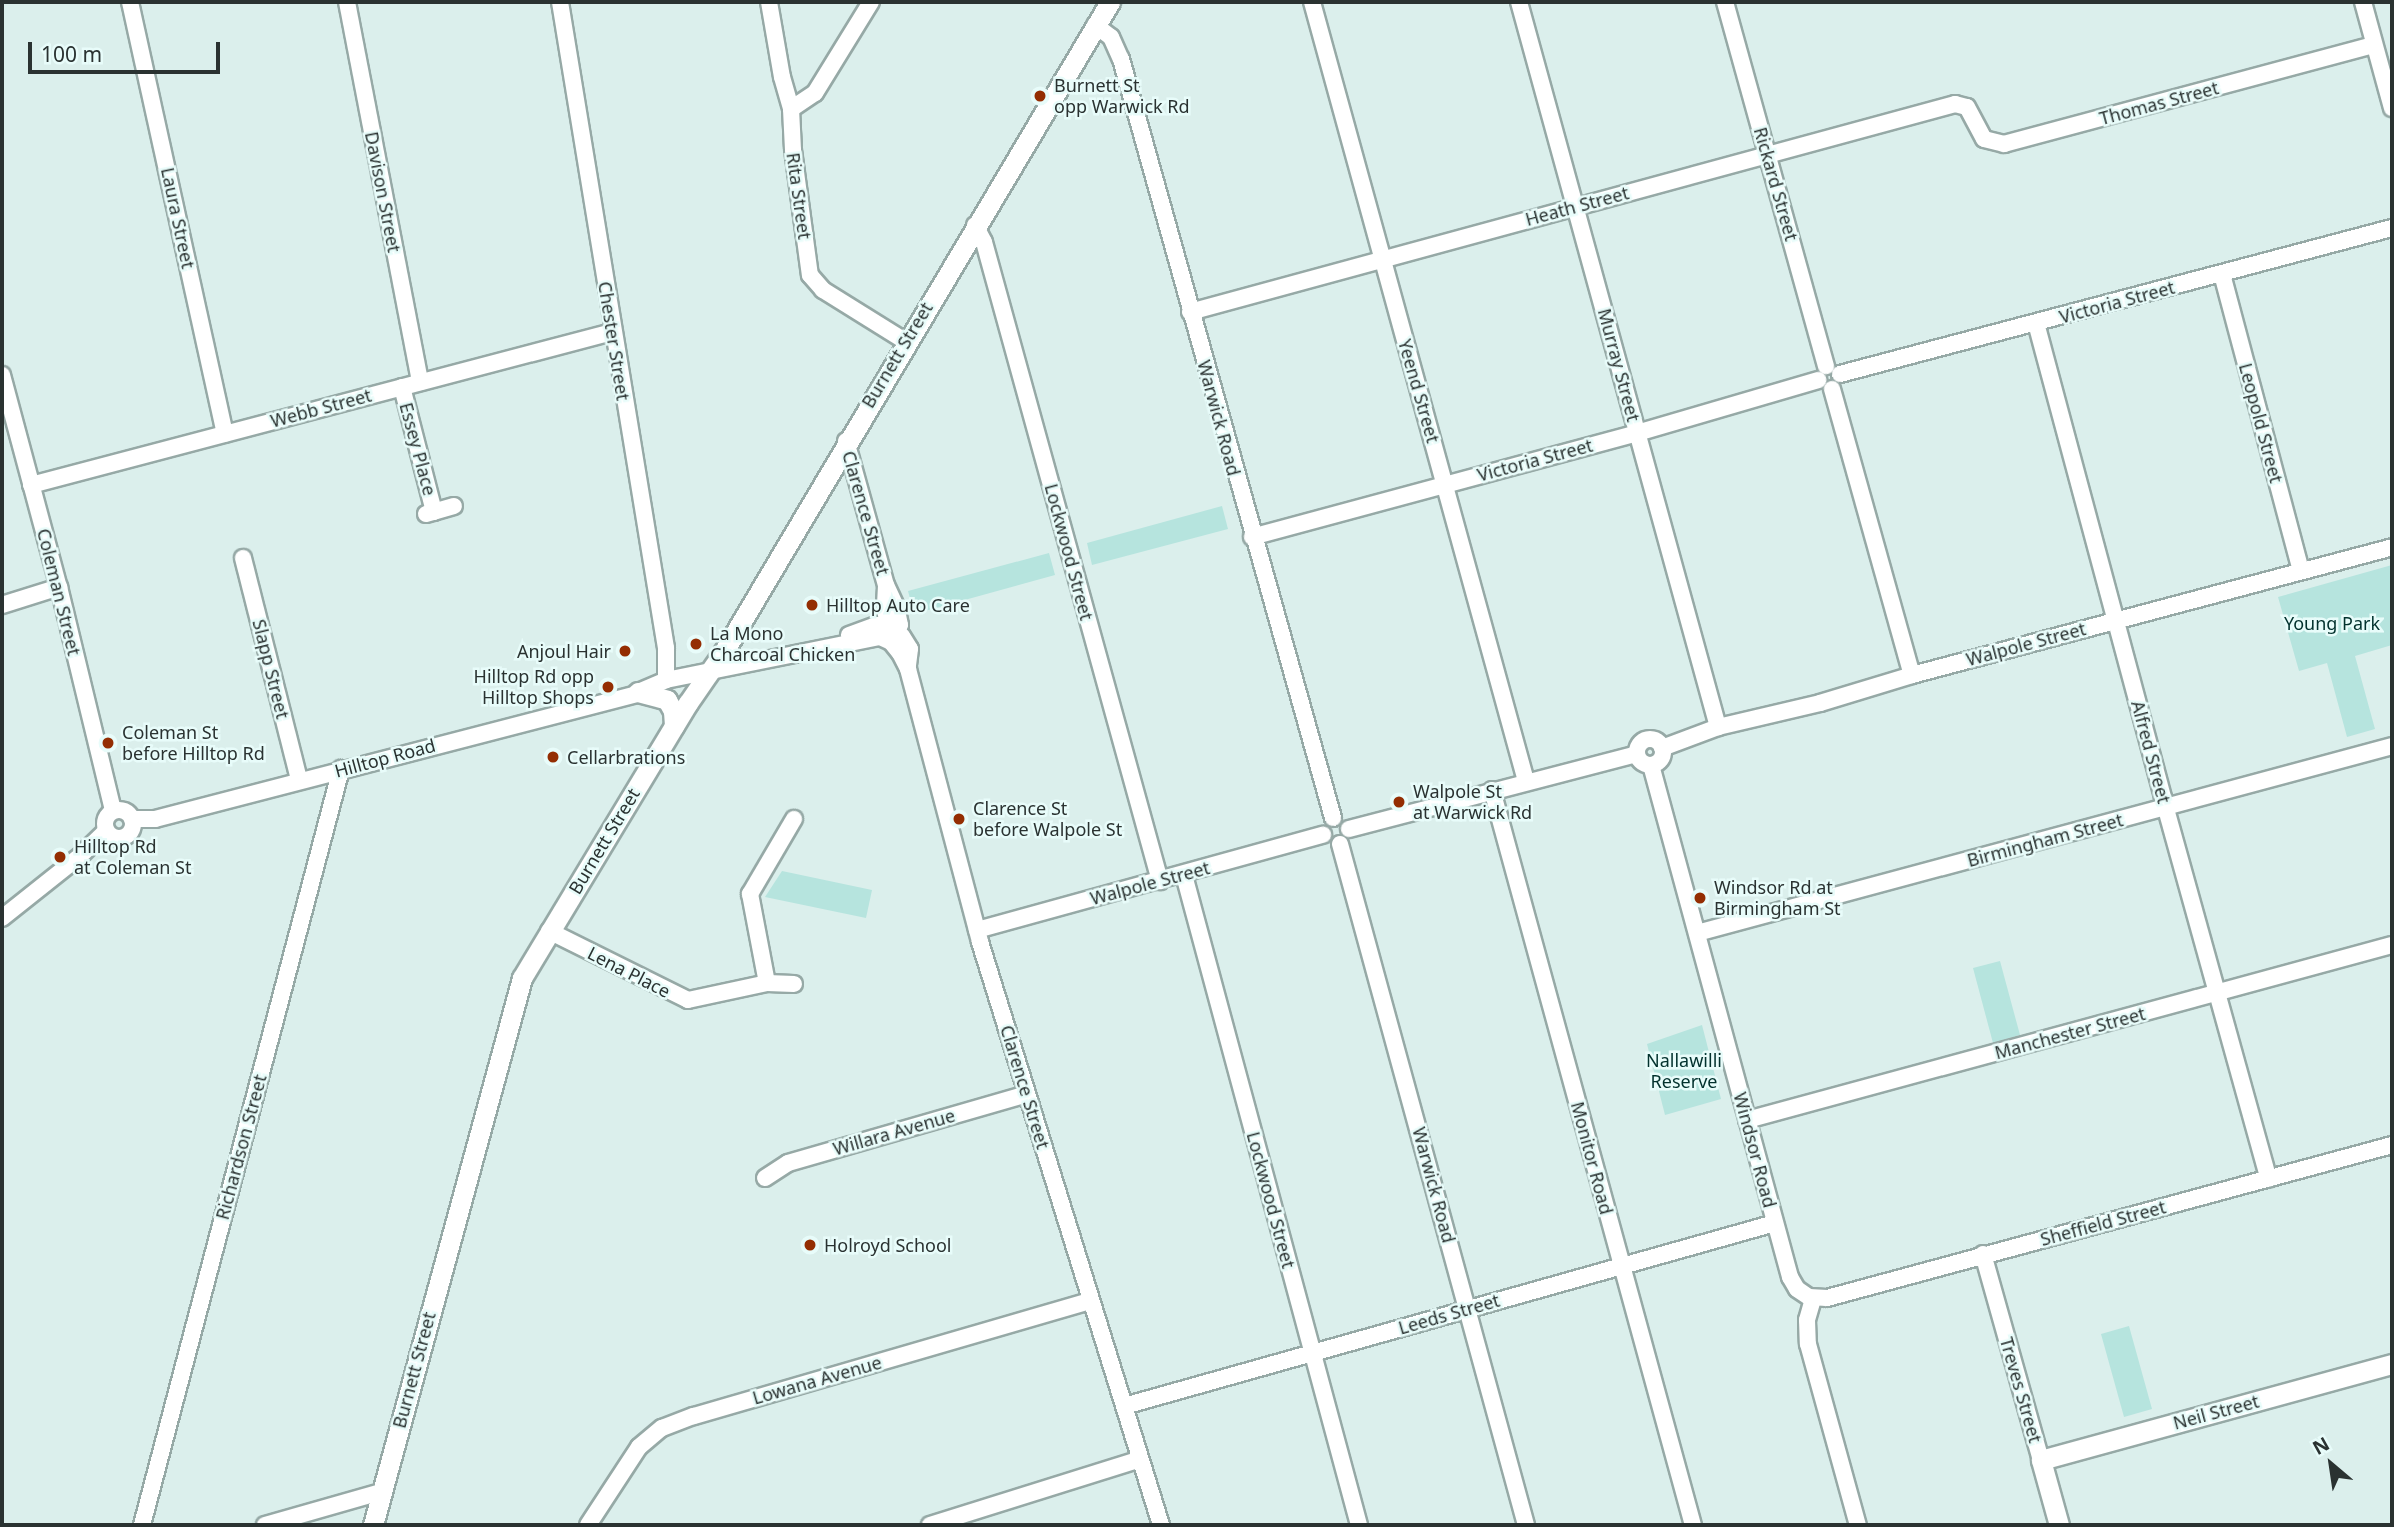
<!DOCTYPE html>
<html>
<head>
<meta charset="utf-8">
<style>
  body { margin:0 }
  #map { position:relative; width:2394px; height:1527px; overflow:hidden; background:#dbefec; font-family:"Noto Sans",sans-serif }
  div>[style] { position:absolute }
  .green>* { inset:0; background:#b6e4de }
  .roads { filter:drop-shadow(2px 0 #96a9a6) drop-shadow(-2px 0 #96a9a6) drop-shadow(0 2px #96a9a6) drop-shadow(0 -2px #96a9a6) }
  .minor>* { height:16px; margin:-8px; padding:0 8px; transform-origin:8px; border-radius:8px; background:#fff }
  .minor>.ring { margin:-8px; padding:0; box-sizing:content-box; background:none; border:16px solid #fff; border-radius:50% }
  .major>* { height:19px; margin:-9.5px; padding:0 9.5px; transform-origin:9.5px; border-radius:9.5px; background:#fff }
  .dots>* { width:19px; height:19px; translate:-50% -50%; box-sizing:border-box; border:4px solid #e8fcfa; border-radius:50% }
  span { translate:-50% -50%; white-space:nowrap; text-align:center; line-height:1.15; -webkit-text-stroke:5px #e8fcfa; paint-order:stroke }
  .poi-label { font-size:18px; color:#2a3231 }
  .left { translate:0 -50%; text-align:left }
  .right { translate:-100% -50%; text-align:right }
  .street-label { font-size:18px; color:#2a3231 }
  .park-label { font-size:18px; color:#02312d }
  .frame { position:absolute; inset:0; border:4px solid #2a3231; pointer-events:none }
  .north { position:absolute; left:2296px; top:1429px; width:70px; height:70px; -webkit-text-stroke:5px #e8fcfa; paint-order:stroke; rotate:331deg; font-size:19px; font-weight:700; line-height:28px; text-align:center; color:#2a3231 }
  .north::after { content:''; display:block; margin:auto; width:24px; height:32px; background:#2a3231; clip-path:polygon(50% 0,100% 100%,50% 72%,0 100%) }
  .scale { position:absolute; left:28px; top:42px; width:192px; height:32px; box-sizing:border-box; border:4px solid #2a3231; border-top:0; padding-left:9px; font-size:21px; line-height:24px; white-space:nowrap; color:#2a3231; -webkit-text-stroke:5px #e8fcfa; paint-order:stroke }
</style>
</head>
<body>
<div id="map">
  <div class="green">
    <i style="clip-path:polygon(1222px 506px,1228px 529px,1092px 565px,1087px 543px)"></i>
    <i style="clip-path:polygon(1049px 553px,1055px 575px,914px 614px,908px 591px)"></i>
    <i style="clip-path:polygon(2392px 565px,2392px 645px,2355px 656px,2375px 729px,2347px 737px,2327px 663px,2299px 671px,2278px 597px)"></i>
    <i style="clip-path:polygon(782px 871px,872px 890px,866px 918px,765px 897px)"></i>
    <i style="clip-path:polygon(2000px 961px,2020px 1035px,1993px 1043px,1973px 968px)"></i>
    <i style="clip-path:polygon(1702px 1025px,1721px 1099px,1665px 1115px,1647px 1044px)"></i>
    <i style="clip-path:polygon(2129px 1326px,2152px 1409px,2124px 1417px,2101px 1334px)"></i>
  </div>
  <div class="roads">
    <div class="minor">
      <i style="left:130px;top:2px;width:442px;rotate:77.6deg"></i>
      <i style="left:347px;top:2px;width:387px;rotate:79.1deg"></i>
      <i style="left:560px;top:2px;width:655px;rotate:80.68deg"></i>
      <i style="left:666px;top:648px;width:32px;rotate:90deg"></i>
      <i style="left:769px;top:2px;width:76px;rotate:80.2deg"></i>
      <i style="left:782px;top:77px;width:33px;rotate:74deg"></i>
      <i style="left:791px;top:109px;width:41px;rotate:87.2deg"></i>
      <i style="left:793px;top:150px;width:126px;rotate:82.3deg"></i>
      <i style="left:810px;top:275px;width:20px;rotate:49deg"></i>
      <i style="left:823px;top:290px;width:97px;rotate:31.9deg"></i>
      <i style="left:1312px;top:2px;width:808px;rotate:74.64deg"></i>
      <i style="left:1519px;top:2px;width:752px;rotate:74.65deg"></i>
      <i style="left:1725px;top:2px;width:378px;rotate:74.5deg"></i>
      <i style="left:2363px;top:2px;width:110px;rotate:74.7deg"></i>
      <i style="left:1095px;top:25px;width:20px;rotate:37deg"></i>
      <i style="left:1111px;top:37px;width:24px;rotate:66deg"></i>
      <i style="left:1121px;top:59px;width:788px;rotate:74.39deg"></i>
      <i style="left:791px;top:109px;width:29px;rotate:-34deg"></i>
      <i style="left:815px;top:93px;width:107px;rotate:-58.4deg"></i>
      <i style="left:975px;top:225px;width:19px;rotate:62deg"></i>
      <i style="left:984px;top:242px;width:663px;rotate:74.6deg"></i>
      <i style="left:2222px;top:274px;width:307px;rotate:75.1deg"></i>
      <i style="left:1190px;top:312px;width:793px;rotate:-15.21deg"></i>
      <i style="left:1955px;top:104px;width:12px;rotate:14deg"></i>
      <i style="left:1967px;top:107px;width:36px;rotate:62deg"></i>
      <i style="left:1984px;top:139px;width:21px;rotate:14deg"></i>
      <i style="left:2004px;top:144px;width:383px;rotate:-15deg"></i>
      <i style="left:2036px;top:323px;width:492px;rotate:75deg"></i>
      <i style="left:2163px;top:798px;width:395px;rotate:74.5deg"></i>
      <i style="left:1840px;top:374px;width:571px;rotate:-14.82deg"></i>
      <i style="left:2px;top:375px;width:220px;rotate:75deg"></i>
      <i style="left:59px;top:587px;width:230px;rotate:76.4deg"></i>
      <i style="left:402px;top:387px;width:129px;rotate:75.6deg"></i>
      <i style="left:1832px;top:389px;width:297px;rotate:74.4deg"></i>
      <i style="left:846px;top:441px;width:149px;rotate:74.5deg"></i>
      <i style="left:886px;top:585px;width:23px;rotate:65deg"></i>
      <i style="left:896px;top:606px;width:19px;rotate:78deg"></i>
      <i style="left:900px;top:625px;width:19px;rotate:118deg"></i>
      <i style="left:31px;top:485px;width:601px;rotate:-14.75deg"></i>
      <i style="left:426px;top:514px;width:29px;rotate:-16deg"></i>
      <i style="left:1252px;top:537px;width:399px;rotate:-15.1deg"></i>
      <i style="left:1637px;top:433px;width:189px;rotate:-16.3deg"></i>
      <i style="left:243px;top:558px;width:229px;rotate:75.8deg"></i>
      <i style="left:886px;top:586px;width:22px;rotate:93deg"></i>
      <i style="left:885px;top:608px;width:28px;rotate:82deg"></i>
      <i style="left:2px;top:605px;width:60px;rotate:-17.5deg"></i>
      <i style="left:849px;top:635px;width:29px;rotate:-20deg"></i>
      <i style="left:876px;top:625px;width:11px;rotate:10deg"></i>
      <i style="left:887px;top:627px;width:17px;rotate:31deg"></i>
      <i style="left:902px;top:636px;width:15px;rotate:58deg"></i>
      <i style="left:910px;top:649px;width:17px;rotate:97deg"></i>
      <i style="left:638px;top:692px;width:30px;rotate:-23deg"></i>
      <i style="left:666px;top:680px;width:218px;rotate:-11.4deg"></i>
      <i style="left:880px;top:637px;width:12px;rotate:24deg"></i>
      <i style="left:891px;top:642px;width:14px;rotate:51deg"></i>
      <i style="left:900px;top:653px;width:18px;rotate:63deg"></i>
      <i style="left:908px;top:669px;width:282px;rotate:75.2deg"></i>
      <i style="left:980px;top:942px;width:610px;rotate:72.75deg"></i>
      <i class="ring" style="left:1637px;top:739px;width:10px;height:10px"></i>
      <i style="left:1662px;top:748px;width:60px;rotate:-20.6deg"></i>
      <i style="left:1718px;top:727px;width:105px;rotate:-13.2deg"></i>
      <i style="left:1820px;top:703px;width:96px;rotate:-16.9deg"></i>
      <i style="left:1912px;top:675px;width:497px;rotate:-14.9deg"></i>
      <i style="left:1651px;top:765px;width:531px;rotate:74.81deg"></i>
      <i style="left:1790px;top:1277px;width:14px;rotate:60deg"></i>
      <i style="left:1797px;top:1289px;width:14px;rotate:34deg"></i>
      <i style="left:1809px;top:1297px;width:18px;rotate:3deg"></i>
      <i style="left:1827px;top:1298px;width:585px;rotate:-15.15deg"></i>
      <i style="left:1492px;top:790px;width:762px;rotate:74.71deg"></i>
      <i class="ring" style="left:105px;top:810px;width:12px;height:12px"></i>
      <i style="left:132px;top:819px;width:23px"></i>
      <i style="left:155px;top:819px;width:510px;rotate:-14.53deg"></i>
      <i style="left:1349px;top:829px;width:297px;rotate:-14.6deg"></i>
      <i style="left:1340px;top:844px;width:706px;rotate:74.72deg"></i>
      <i style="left:1184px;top:875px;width:673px;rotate:74.93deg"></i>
      <i style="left:2px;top:918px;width:100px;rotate:-38.5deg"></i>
      <i style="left:80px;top:856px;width:36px;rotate:-44deg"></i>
      <i style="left:977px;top:930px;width:359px;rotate:-15.4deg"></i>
      <i style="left:549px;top:931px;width:155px;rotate:26.4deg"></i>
      <i style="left:688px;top:1000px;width:81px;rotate:-12.1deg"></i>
      <i style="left:767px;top:983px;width:27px;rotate:2deg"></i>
      <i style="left:1697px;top:933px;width:720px;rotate:-15.06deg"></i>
      <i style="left:767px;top:983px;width:91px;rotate:-100.8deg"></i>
      <i style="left:750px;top:894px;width:87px;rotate:-59.6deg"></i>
      <i style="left:1747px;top:1120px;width:668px;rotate:-15.18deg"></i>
      <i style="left:765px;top:1178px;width:27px;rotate:-33deg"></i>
      <i style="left:788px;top:1163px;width:249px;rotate:-16.1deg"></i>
      <i style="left:1983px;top:1254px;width:214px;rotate:74.3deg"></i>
      <i style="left:1813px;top:1299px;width:22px;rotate:106deg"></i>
      <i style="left:1807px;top:1320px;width:24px;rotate:88deg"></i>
      <i style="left:1808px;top:1344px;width:188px;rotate:74.6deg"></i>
      <i style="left:1124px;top:1406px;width:676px;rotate:-15.7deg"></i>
      <i style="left:142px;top:1525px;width:782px;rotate:-75.25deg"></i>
      <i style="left:265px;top:1525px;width:121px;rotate:-15.9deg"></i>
      <i style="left:588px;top:1525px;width:93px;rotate:-56.8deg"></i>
      <i style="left:639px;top:1447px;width:30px;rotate:-40deg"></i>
      <i style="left:662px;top:1428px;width:34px;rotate:-21deg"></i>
      <i style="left:694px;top:1416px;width:413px;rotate:-16.2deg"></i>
      <i style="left:930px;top:1525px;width:220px;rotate:-17.4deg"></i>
    </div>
    <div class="major">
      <i style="left:638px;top:692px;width:30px;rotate:15deg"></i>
      <i style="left:667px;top:700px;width:13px;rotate:61deg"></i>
      <i style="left:673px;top:711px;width:15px;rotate:86deg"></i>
      <i style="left:373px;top:1525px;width:567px;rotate:-74.76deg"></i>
      <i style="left:522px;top:978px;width:321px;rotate:-58.9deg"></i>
      <i style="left:688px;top:703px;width:67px;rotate:-55.4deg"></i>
      <i style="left:726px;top:648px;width:752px;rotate:-59.27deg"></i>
      <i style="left:2059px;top:1525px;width:67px;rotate:-105.5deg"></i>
      <i style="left:2041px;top:1460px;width:364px;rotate:-15.3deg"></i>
    </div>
  </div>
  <div class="dots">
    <i style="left:1040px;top:96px;background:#942e03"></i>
    <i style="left:812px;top:605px;background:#942e03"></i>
    <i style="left:696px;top:644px;background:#942e03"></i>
    <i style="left:625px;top:651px;background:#942e03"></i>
    <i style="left:608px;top:687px;background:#942e03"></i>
    <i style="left:108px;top:743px;background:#942e03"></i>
    <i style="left:553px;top:757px;background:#942e03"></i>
    <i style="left:1399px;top:802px;background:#942e03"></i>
    <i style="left:959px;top:819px;background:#942e03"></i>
    <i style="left:60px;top:857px;background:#942e03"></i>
    <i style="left:1700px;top:898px;background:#942e03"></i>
    <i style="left:810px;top:1245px;background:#942e03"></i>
  </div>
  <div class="poi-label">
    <span class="left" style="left:1054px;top:96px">Burnett St<br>opp Warwick Rd</span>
    <span class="left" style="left:826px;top:605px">Hilltop Auto Care</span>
    <span class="left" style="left:710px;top:644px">La Mono<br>Charcoal Chicken</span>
    <span class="right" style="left:611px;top:651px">Anjoul Hair</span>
    <span class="right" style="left:594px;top:687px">Hilltop Rd opp<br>Hilltop Shops</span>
    <span class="left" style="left:122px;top:743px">Coleman St<br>before Hilltop Rd</span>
    <span class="left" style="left:567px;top:757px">Cellarbrations</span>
    <span class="left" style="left:1413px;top:802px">Walpole St<br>at Warwick Rd</span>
    <span class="left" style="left:973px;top:819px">Clarence St<br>before Walpole St</span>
    <span class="left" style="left:74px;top:857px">Hilltop Rd<br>at Coleman St</span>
    <span class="left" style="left:1714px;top:898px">Windsor Rd at<br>Birmingham St</span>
    <span class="left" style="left:824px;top:1245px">Holroyd School</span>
  </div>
  <div class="street-label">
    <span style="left:2159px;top:103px;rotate:-15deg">Thomas Street</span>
    <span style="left:1776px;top:184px;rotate:74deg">Rickard Street</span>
    <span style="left:383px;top:192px;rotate:79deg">Davison Street</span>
    <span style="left:799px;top:196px;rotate:82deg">Rita Street</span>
    <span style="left:1577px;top:206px;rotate:-15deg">Heath Street</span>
    <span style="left:178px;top:218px;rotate:78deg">Laura Street</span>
    <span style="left:2117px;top:302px;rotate:-15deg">Victoria Street</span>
    <span style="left:614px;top:341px;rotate:81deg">Chester Street</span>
    <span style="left:897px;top:355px;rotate:-59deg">Burnett Street</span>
    <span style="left:1619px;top:365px;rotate:75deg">Murray Street</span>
    <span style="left:1419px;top:391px;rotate:74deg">Yeend Street</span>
    <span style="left:321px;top:408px;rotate:-15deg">Webb Street</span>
    <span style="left:1219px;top:418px;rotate:75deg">Warwick Road</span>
    <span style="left:2261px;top:423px;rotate:75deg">Leopold Street</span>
    <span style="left:418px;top:449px;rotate:75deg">Essey Place</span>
    <span style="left:1535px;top:460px;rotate:-15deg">Victoria Street</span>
    <span style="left:866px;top:513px;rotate:74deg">Clarence Street</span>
    <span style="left:1069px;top:552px;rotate:75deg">Lockwood Street</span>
    <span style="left:59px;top:592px;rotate:76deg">Coleman Street</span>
    <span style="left:2026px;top:644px;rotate:-15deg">Walpole Street</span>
    <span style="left:271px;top:669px;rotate:76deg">Slapp Street</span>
    <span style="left:2151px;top:752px;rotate:75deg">Alfred Street</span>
    <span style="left:385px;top:758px;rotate:-15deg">Hilltop Road</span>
    <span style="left:2045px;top:840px;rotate:-15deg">Birmingham Street</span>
    <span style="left:604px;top:841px;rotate:-59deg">Burnett Street</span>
    <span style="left:1150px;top:883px;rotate:-15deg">Walpole Street</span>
    <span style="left:629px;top:972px;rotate:27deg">Lena Place</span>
    <span style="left:2070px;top:1033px;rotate:-15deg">Manchester Street</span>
    <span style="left:1025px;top:1087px;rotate:73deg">Clarence Street</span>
    <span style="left:894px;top:1132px;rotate:-16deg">Willara Avenue</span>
    <span style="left:241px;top:1147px;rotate:-75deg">Richardson Street</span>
    <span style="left:1755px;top:1150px;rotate:75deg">Windsor Road</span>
    <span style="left:1592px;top:1158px;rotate:75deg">Monitor Road</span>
    <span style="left:1434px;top:1185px;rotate:75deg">Warwick Road</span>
    <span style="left:1271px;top:1200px;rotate:75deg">Lockwood Street</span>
    <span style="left:2103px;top:1223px;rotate:-15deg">Sheffield Street</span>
    <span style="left:1449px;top:1314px;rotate:-16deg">Leeds Street</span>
    <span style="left:414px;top:1370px;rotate:-75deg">Burnett Street</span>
    <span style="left:817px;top:1380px;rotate:-16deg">Lowana Avenue</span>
    <span style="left:2021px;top:1390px;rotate:74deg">Treves Street</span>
    <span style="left:2216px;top:1412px;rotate:-15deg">Neil Street</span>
  </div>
  <div class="park-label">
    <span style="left:2332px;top:623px">Young Park</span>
    <span style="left:1684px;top:1071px">Nallawilli<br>Reserve</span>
  </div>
  <div class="frame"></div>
  <div class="north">N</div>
  <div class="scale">100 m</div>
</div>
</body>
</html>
